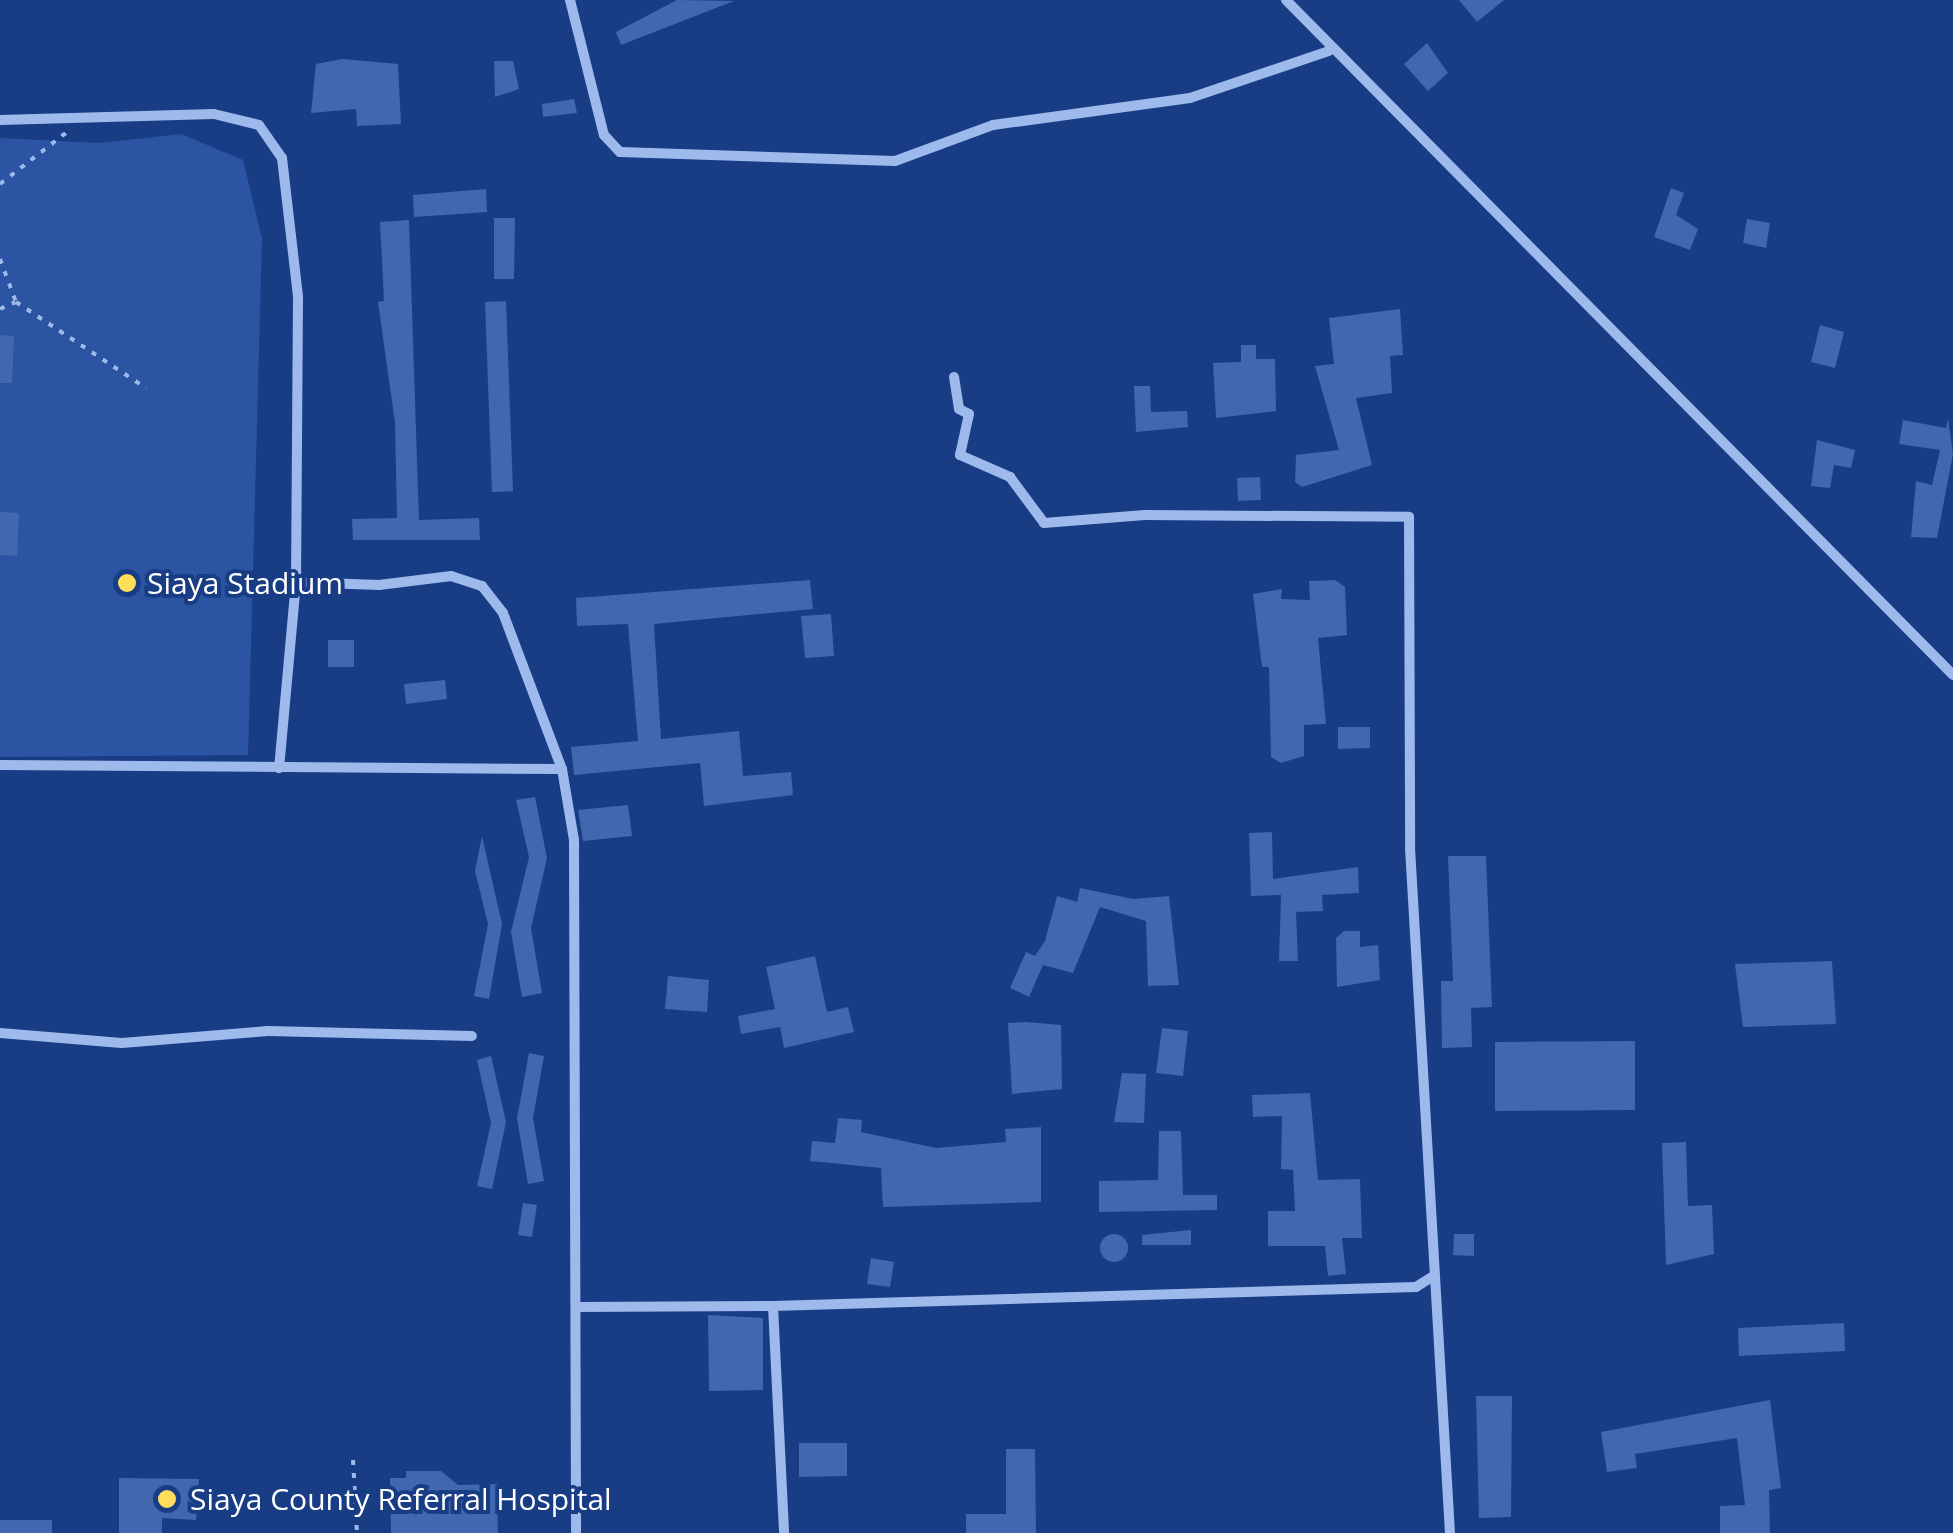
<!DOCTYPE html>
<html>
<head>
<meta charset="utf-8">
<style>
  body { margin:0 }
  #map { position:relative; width:1953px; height:1533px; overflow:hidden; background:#183d85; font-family:"Open Sans",sans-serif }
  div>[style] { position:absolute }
  .green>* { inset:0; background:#2b55a3 }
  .building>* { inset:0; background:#4167ae }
  .round { border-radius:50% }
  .path>* { height:4px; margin-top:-2px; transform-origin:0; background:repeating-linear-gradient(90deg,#9ebaec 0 5px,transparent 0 13px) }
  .street>* { height:10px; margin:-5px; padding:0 5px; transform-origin:5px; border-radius:5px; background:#9ebaec }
  .dots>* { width:28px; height:28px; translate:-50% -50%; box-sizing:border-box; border:5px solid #183d85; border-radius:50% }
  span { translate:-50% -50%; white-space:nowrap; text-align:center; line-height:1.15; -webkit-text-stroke:8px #183d85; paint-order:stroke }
  .poi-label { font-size:30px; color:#fff }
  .left { translate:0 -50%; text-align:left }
</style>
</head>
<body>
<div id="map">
  <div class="green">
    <i style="clip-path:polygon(181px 134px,243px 160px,262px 239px,248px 755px,0 757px,0 138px,99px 143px)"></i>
  </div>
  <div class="building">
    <i style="clip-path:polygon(677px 0,734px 1px,621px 45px,616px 32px)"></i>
    <i style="clip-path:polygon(1459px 0,1504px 0,1477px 22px)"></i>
    <i style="clip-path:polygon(1427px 43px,1448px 73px,1428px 91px,1404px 64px)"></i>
    <i style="clip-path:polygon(342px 59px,398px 64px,401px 124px,357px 126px,356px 109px,311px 113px,316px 64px)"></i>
    <i style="clip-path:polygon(494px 61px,513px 61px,519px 89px,495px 97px)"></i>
    <i style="clip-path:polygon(574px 99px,577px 113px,543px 117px,542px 104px)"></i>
    <i style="clip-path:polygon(1671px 188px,1684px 193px,1676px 215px,1698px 229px,1690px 250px,1654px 237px)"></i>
    <i style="clip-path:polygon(486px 189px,487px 212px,414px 217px,413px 195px)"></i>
    <i style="clip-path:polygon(494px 218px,515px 218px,514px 279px,494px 279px)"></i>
    <i style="clip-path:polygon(1747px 219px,1770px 223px,1766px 248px,1743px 243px)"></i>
    <i style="clip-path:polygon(409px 220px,419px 520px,479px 518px,480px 540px,353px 540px,352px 519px,397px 518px,395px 423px,378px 302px,384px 301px,380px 222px)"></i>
    <i style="clip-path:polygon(506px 301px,513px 491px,492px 492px,485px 302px)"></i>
    <i style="clip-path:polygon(1400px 309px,1403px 355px,1390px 356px,1392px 393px,1356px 398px,1372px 465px,1302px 487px,1295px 482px,1296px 455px,1339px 450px,1315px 366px,1334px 364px,1329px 318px)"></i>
    <i style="clip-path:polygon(1820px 325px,1844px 332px,1835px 368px,1811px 362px)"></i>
    <i style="clip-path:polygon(0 335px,14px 336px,12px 383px,0 383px)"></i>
    <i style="clip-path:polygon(1241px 345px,1256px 345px,1256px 359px,1275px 359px,1276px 411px,1216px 418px,1213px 363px,1241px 362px)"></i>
    <i style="clip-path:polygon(1134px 386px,1150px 386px,1151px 412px,1187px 411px,1188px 427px,1136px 432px)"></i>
    <i style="clip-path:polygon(1948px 419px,1953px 454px,1937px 538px,1911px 537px,1916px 481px,1932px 485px,1940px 450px,1899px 444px,1903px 420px,1946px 428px)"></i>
    <i style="clip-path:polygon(1817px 440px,1855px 450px,1851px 468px,1834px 465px,1830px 488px,1811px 486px)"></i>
    <i style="clip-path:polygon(1260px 477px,1261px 500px,1238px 501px,1237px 478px)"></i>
    <i style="clip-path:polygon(0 512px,19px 513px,17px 556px,0 555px)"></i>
    <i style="clip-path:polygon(810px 580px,813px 609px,654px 624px,661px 739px,739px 731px,743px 776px,791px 772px,793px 795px,704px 806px,700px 763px,574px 775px,571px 747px,638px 741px,628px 624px,577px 626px,576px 598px)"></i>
    <i style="clip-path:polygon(1335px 580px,1345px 587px,1347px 635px,1318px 638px,1326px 724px,1304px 725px,1304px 756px,1281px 763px,1271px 757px,1269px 667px,1262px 667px,1253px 594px,1282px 589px,1281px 599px,1310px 600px,1309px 581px)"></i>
    <i style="clip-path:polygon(831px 614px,834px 656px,805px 658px,801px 616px)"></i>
    <i style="clip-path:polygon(328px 640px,354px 640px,354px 667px,328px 667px)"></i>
    <i style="clip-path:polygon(445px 680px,447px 699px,406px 704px,404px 684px)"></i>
    <i style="clip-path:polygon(1338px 727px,1370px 727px,1370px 748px,1338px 749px)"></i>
    <i style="clip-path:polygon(535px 797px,547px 858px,531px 928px,542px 993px,522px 997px,511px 932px,529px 857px,516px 800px)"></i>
    <i style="clip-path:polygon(628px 805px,632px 836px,583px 841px,578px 810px)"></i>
    <i style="clip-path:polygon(1272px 832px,1273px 879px,1358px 867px,1359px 893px,1322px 895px,1323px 911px,1296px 912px,1298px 961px,1279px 961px,1281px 895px,1251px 896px,1249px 833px)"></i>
    <i style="clip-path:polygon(482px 836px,502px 924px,489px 999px,474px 996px,488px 924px,475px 871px)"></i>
    <i style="clip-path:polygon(1448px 856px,1486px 856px,1492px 1007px,1471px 1008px,1472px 1047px,1442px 1048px,1441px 981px,1453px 981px)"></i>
    <i style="clip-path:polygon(1080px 888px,1133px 899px,1169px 896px,1179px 985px,1148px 986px,1146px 921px,1100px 907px,1073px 973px,1043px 965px,1029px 997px,1010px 988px,1026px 952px,1035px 956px,1045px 941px,1057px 896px,1077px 902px)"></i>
    <i style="clip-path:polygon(1344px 931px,1360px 931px,1360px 947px,1378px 945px,1380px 980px,1337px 987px,1336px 938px)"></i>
    <i style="clip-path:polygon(815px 956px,827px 1012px,848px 1007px,854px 1032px,784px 1048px,780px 1027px,741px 1034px,738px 1016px,775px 1009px,766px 967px)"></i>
    <i style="clip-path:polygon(1832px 961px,1836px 1024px,1743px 1027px,1735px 964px)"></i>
    <i style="clip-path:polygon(668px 976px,709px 980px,707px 1012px,665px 1009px)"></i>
    <i style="clip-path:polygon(1026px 1022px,1061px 1025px,1062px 1089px,1012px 1094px,1008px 1023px)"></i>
    <i style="clip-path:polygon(1162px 1028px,1188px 1031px,1183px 1076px,1156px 1073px)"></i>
    <i style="clip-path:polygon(1635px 1041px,1635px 1110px,1495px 1111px,1495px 1042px)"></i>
    <i style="clip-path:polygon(529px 1053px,544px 1056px,533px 1118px,544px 1181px,528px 1184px,517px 1118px)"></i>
    <i style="clip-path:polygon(491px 1056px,506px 1122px,492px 1189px,477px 1186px,491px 1123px,477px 1060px)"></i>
    <i style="clip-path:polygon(1122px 1073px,1146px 1074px,1144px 1123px,1114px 1122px)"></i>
    <i style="clip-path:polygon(1310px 1093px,1318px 1180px,1360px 1179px,1362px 1238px,1342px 1238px,1346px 1274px,1328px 1276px,1325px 1246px,1268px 1246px,1268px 1211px,1295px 1211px,1293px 1170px,1281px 1169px,1282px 1116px,1253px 1117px,1252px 1095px)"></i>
    <i style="clip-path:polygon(838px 1118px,862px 1120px,861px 1132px,936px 1148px,1006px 1142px,1005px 1129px,1041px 1127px,1041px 1202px,883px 1207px,881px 1168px,810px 1161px,812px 1141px,835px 1143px)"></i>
    <i style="clip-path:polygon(1159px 1131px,1181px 1131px,1183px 1195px,1217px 1195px,1217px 1210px,1099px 1212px,1099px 1181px,1158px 1180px)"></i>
    <i style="clip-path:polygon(1686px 1142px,1688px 1206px,1712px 1205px,1714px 1254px,1666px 1265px,1662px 1143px)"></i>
    <i style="clip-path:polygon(523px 1203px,537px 1205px,532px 1237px,518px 1235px)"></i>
    <i style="clip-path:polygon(1191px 1230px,1191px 1245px,1142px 1245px,1142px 1235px)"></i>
    <i class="round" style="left:1100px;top:1234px;width:28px;height:28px"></i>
    <i style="clip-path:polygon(1454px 1234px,1474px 1234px,1474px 1256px,1453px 1255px)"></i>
    <i style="clip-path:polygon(871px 1258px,894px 1262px,890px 1287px,867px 1284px)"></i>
    <i style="clip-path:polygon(708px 1315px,763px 1318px,763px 1390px,709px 1391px)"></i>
    <i style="clip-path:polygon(1844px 1323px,1845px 1351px,1739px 1356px,1738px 1328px)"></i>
    <i style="clip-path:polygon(1476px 1396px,1512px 1396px,1511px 1517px,1479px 1518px)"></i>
    <i style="clip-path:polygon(1770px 1400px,1781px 1488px,1769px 1490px,1770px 1533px,1720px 1533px,1720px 1506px,1745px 1505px,1737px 1438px,1635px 1454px,1637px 1468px,1607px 1472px,1601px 1432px)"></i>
    <i style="clip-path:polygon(799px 1443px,847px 1443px,847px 1476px,799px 1477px)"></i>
    <i style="clip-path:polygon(1006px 1449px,1035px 1449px,1036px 1533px,966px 1533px,966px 1514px,1006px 1514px)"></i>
    <i style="clip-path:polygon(406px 1471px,441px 1471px,458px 1485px,497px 1484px,498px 1533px,391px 1533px,390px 1478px,406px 1478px)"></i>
    <i style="clip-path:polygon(119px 1478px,199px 1479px,196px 1520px,162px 1518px,162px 1533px,119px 1533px)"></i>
    <i style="clip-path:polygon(0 1520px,52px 1520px,52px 1533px,0 1533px)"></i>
  </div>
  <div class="path">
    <i style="left:0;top:184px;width:85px;rotate:-37.8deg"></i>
    <i style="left:0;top:259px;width:46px;rotate:69.6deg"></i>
    <i style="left:16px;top:302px;width:156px;rotate:33.5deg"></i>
    <i style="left:0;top:309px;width:17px;rotate:-24deg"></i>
    <i style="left:353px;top:1460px;width:73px;rotate:86.9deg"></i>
  </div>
  <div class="street">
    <i style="left:570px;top:0;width:139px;rotate:75.9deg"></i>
    <i style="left:604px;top:135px;width:23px;rotate:47deg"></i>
    <i style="left:620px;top:152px;width:275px;rotate:1.9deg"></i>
    <i style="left:895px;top:161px;width:104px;rotate:-20.2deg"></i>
    <i style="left:993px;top:125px;width:199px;rotate:-7.8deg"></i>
    <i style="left:1190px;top:98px;width:147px;rotate:-18.7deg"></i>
    <i style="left:1286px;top:0;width:949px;rotate:45.34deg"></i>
    <i style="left:0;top:120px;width:214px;rotate:-1.6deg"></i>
    <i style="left:214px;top:114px;width:46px;rotate:13.7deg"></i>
    <i style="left:259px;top:125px;width:40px;rotate:55.1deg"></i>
    <i style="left:282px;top:158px;width:140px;rotate:83.4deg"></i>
    <i style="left:298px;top:297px;width:285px;rotate:90.4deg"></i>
    <i style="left:296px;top:582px;width:187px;rotate:95.2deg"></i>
    <i style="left:954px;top:377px;width:32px;rotate:81deg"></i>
    <i style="left:959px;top:409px;width:11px;rotate:27deg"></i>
    <i style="left:969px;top:414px;width:42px;rotate:102.4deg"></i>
    <i style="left:960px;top:455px;width:55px;rotate:23.7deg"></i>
    <i style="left:1010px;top:477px;width:57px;rotate:53.5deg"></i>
    <i style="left:1044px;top:523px;width:101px;rotate:-4.5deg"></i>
    <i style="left:1145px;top:515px;width:264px;rotate:0.4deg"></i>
    <i style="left:1409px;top:517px;width:331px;rotate:89.8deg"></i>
    <i style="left:1410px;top:848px;width:686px;rotate:86.66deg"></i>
    <i style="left:296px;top:582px;width:83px;rotate:2.1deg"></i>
    <i style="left:379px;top:585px;width:73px;rotate:-7.1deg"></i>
    <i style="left:451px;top:576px;width:33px;rotate:18deg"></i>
    <i style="left:482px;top:586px;width:34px;rotate:52deg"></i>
    <i style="left:503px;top:613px;width:167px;rotate:69.3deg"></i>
    <i style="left:0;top:765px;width:562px;rotate:0.41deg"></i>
    <i style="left:562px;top:769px;width:72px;rotate:80.4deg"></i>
    <i style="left:574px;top:840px;width:693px;rotate:89.83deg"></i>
    <i style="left:0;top:1033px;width:122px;rotate:4.7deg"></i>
    <i style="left:122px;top:1043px;width:146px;rotate:-4.7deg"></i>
    <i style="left:268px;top:1031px;width:204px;rotate:1.4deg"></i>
    <i style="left:773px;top:1306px;width:643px;rotate:-1.69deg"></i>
    <i style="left:1416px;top:1287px;width:22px;rotate:-32deg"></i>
    <i style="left:577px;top:1307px;width:196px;rotate:-0.3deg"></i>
    <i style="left:773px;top:1306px;width:227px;rotate:87.2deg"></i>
  </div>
  <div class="dots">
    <i style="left:127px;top:583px;background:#ffdf59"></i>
    <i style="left:167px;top:1499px;background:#ffdf59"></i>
  </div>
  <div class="poi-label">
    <span class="left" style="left:147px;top:583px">Siaya Stadium</span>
    <span class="left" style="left:190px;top:1499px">Siaya County Referral Hospital</span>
  </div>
</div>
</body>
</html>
